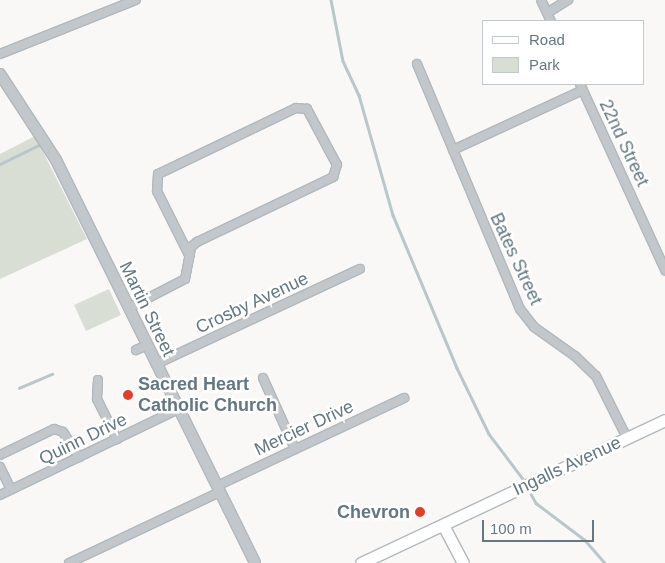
<!DOCTYPE html>
<html>
<head>
<meta charset="utf-8">
<style>
  body { margin:0 }
  #map { position:relative; width:665px; height:563px; overflow:hidden; background:#f9f8f6; font-family:Arial,sans-serif }
  div>[style] { position:absolute }
  .green>* { inset:0; background:#d9ded5 }
  .stream>* { height:2.5px; margin:-1.25px; padding:0 1.25px; transform-origin:1.25px; border-radius:1.25px; background:#b9c7ca }
  .roads { filter:drop-shadow(1px 0 #b1b9bd) drop-shadow(-1px 0 #b1b9bd) drop-shadow(0 1px #b1b9bd) drop-shadow(0 -1px #b1b9bd) }
  .minor>* { height:8px; margin:-4px; padding:0 4px; transform-origin:4px; border-radius:4px; background:#c1c7ca }
  .tertiary>* { height:10px; margin:-5px; padding:0 5px; transform-origin:5px; border-radius:5px; background:#c1c7ca }
  .secondary>* { height:11px; margin:-5.5px; padding:0 5.5px; transform-origin:5.5px; border-radius:5.5px; background:#fff }
  .dots>* { width:14px; height:14px; translate:-50% -50%; box-sizing:border-box; border:2px solid #fff; border-radius:50% }
  span { translate:-50% -50%; white-space:nowrap; text-align:center; line-height:1.15; -webkit-text-stroke:5px #fff; paint-order:stroke }
  .street-label { font-size:18px; color:#637881 }
  .poi-label { font-size:18px; color:#637881; font-weight:700 }
  .left { translate:0 -50%; text-align:left }
  .right { translate:-100% -50%; text-align:right }
  .legend { position:absolute; left:482px; top:20px; width:162px; height:65px; box-sizing:border-box; background:#fff; border:1px solid #c1c9cd; margin:0; padding:6px 9px; list-style:none; font-size:15px; color:#637881 }
  .legend li { display:flex; align-items:center; gap:10px; height:25px }
  .legend b { width:25px; border:1px solid #c1c9cd }
  .scale { position:absolute; left:482px; top:520px; width:112px; height:22px; box-sizing:border-box; border:2px solid #637881; border-top:0; padding-left:6px; font-size:15px; line-height:18px; white-space:nowrap; color:#637881; -webkit-text-stroke:4px #fff; paint-order:stroke }
</style>
</head>
<body>
<div id="map">
  <div class="green">
    <i style="clip-path:polygon(35px 136px,87px 239px,0 279px,0 154px)"></i>
    <i style="clip-path:polygon(109px 289px,121px 315px,86px 331px,74px 305px)"></i>
  </div>
  <div class="stream">
    <i style="left:331px;top:0;width:62px;rotate:78.9deg"></i>
    <i style="left:343px;top:61px;width:38px;rotate:65deg"></i>
    <i style="left:359px;top:95px;width:125px;rotate:74.2deg"></i>
    <i style="left:393px;top:215px;width:166px;rotate:67.3deg"></i>
    <i style="left:457px;top:368px;width:73px;rotate:64.1deg"></i>
    <i style="left:489px;top:434px;width:56px;rotate:52.9deg"></i>
    <i style="left:0;top:164px;width:43px;rotate:-26deg"></i>
    <i style="left:19px;top:388px;width:36px;rotate:-23deg"></i>
    <i style="left:531px;top:494px;width:10px;rotate:61deg"></i>
    <i style="left:536px;top:503px;width:61px;rotate:37.1deg"></i>
    <i style="left:585px;top:540px;width:30px;rotate:49deg"></i>
  </div>
  <div class="roads">
    <div class="minor">
      <i style="left:541px;top:0;width:23px;rotate:65deg"></i>
      <i style="left:547px;top:13px;width:25px;rotate:-32deg"></i>
      <i style="left:0;top:54px;width:146px;rotate:-21.7deg"></i>
      <i style="left:417px;top:64px;width:266px;rotate:67.2deg"></i>
      <i style="left:520px;top:309px;width:23px;rotate:52deg"></i>
      <i style="left:534px;top:327px;width:50px;rotate:35.3deg"></i>
      <i style="left:575px;top:356px;width:29px;rotate:44deg"></i>
      <i style="left:596px;top:376px;width:69px;rotate:63.4deg"></i>
      <i style="left:580px;top:84px;width:205px;rotate:65.4deg"></i>
      <i style="left:453px;top:150px;width:143px;rotate:-24.8deg"></i>
      <i style="left:129px;top:308px;width:63px;rotate:-27.4deg"></i>
      <i style="left:185px;top:279px;width:33px;rotate:-79deg"></i>
      <i style="left:191px;top:247px;width:8px;rotate:-40deg"></i>
      <i style="left:197px;top:242px;width:151px;rotate:-25.5deg"></i>
      <i style="left:333px;top:177px;width:13px;rotate:-72deg"></i>
      <i style="left:337px;top:165px;width:64px;rotate:-118.2deg"></i>
      <i style="left:307px;top:109px;width:11px;rotate:-175deg"></i>
      <i style="left:296px;top:108px;width:153px;rotate:154.4deg"></i>
      <i style="left:158px;top:174px;width:17px;rotate:93deg"></i>
      <i style="left:157px;top:191px;width:72px;rotate:63.4deg"></i>
      <i style="left:136px;top:350px;width:12px;rotate:-24deg"></i>
      <i style="left:156px;top:364px;width:225px;rotate:-25deg"></i>
      <i style="left:263px;top:378px;width:78px;rotate:65.7deg"></i>
      <i style="left:98px;top:380px;width:19px;rotate:93deg"></i>
      <i style="left:97px;top:399px;width:45px;rotate:63.4deg"></i>
      <i style="left:0;top:455px;width:60px;rotate:-25.7deg"></i>
      <i style="left:54px;top:429px;width:9px;rotate:18deg"></i>
      <i style="left:63px;top:432px;width:30px;rotate:57deg"></i>
      <i style="left:0;top:467px;width:25px;rotate:64deg"></i>
      <i style="left:217px;top:486px;width:207px;rotate:-25.2deg"></i>
      <i style="left:0;top:495px;width:199px;rotate:-25.7deg"></i>
      <i style="left:69px;top:563px;width:167px;rotate:-25.2deg"></i>
    </div>
    <div class="tertiary">
      <i style="left:0;top:74px;width:103px;rotate:56.9deg"></i>
      <i style="left:56px;top:160px;width:449px;rotate:63.7deg"></i>
    </div>
    <div class="secondary">
      <i style="left:443px;top:525px;width:43px;rotate:62.2deg"></i>
      <i style="left:361px;top:563px;width:336px;rotate:-25.2deg"></i>
    </div>
  </div>
  <div class="dots">
    <i style="left:128px;top:395px;background:#e43e2a"></i>
    <i style="left:420px;top:512px;background:#e43e2a"></i>
  </div>
  <div class="street-label">
    <span style="left:624px;top:143px;rotate:65deg">22nd Street</span>
    <span style="left:516px;top:259px;rotate:65deg">Bates Street</span>
    <span style="left:252px;top:303px;rotate:-25deg">Crosby Avenue</span>
    <span style="left:147px;top:309px;rotate:64deg">Martin Street</span>
    <span style="left:304px;top:428px;rotate:-25deg">Mercier Drive</span>
    <span style="left:83px;top:439px;rotate:-26deg">Quinn Drive</span>
    <span style="left:567px;top:466px;rotate:-25deg">Ingalls Avenue</span>
  </div>
  <div class="poi-label">
    <span class="left" style="left:138px;top:395px">Sacred Heart<br>Catholic Church</span>
    <span class="right" style="left:410px;top:512px">Chevron</span>
  </div>
  <ul class="legend">
  <li><b style="height:6px;background:#fff"></b>Road</li>
  <li><b style="height:14px;background:#d9ded5"></b>Park</li>
  </ul>
  <div class="scale">100 m</div>
</div>
</body>
</html>
